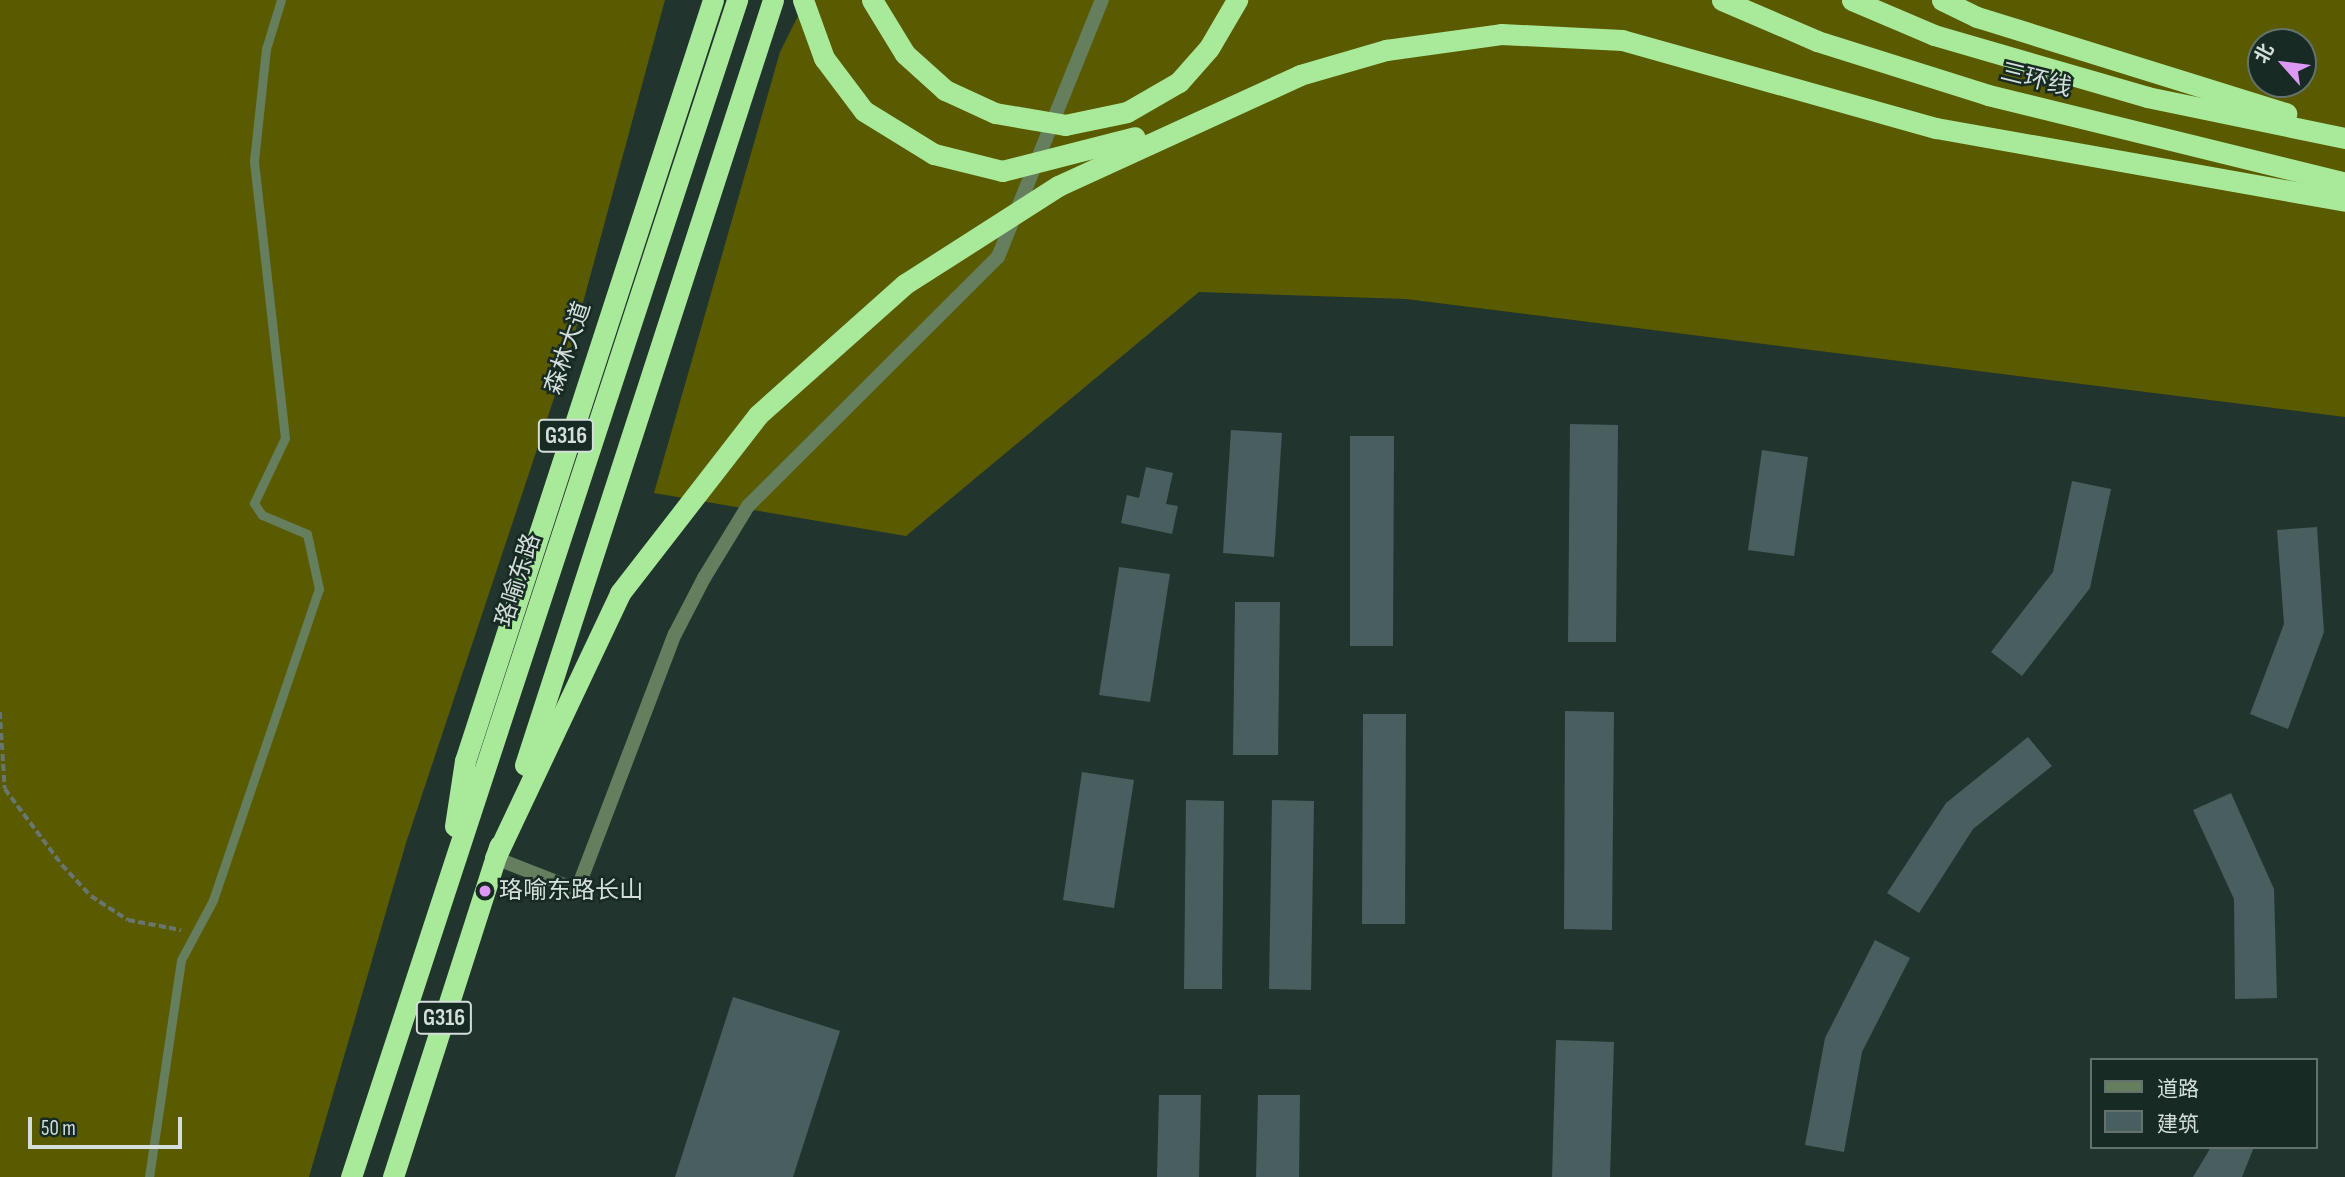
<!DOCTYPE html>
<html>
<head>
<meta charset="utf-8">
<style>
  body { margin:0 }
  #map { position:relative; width:2345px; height:1177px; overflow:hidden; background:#22342e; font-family:"Sofia Sans Condensed","Noto Sans SC",sans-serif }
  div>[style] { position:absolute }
  .forest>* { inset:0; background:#5a5b00 }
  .building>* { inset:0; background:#485e5f }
  .path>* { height:3.5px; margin-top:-1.75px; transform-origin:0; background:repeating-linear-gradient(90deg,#677670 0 7px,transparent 0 10.5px) }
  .lane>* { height:9px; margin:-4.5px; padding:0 4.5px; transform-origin:4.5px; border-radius:4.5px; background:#647e5e }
  .street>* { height:14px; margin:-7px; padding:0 7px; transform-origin:7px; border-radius:7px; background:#647e5e }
  .highway>* { height:21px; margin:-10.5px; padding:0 10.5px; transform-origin:10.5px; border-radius:10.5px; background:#a8ea9a }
  .dots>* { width:19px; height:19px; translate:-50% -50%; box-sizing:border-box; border:4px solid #182a24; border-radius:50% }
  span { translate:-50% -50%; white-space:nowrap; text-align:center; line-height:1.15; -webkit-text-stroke:5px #182a24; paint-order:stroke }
  .shield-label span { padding:2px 5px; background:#182a24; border:2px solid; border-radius:5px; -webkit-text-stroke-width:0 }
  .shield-label { font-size:23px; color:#d4dfda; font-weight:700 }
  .street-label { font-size:24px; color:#d4dfda }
  .poi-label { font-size:24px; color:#d4dfda }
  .left { translate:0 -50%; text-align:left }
  .legend { position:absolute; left:2090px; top:1058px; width:228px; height:91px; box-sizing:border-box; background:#182a24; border:2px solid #63726d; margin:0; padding:9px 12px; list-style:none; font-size:21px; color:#d4dfda }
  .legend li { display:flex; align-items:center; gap:14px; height:35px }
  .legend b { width:35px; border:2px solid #63726d }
  .north { position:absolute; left:2247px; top:28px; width:70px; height:70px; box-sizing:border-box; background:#182a24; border:2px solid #63726d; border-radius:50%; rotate:298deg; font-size:19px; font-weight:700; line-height:28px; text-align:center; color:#d4dfda }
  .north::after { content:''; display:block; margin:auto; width:24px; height:32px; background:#dc99f4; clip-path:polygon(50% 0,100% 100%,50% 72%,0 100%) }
  .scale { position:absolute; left:28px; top:1117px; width:154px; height:32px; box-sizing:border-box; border:4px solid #d4dfda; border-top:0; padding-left:9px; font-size:21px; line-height:24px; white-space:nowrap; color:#d4dfda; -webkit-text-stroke:5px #182a24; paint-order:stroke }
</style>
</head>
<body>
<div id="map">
  <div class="forest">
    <i style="clip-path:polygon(0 0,665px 0,571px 347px,406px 843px,309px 1177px,0 1177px)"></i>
    <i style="clip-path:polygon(evenodd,806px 0,2345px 0,2345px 417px,1406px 299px,1199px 292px,906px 536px,654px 493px,780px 52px,806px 0,2261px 42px,2303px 42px,2303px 84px,2261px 84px,2261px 42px)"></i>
  </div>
  <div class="building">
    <i style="clip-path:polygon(1570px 424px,1618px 425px,1616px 642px,1568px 642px)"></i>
    <i style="clip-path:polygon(1231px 430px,1282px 433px,1274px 557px,1223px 553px)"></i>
    <i style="clip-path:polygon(1350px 436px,1394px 436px,1393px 646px,1350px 646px)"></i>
    <i style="clip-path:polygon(1762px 450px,1808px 457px,1794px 556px,1748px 550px)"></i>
    <i style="clip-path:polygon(1146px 467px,1173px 473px,1166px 504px,1178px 506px,1172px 534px,1121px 523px,1127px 495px,1139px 498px)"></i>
    <i style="clip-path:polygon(2072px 481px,2111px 489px,2090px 588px,2022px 676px,1991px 652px,2053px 572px)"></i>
    <i style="clip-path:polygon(2317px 527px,2324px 632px,2288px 729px,2250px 714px,2284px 624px,2277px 530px)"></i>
    <i style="clip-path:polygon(1119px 567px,1170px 574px,1150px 702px,1099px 695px)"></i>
    <i style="clip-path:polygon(1235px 602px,1280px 602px,1278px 755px,1233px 755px)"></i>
    <i style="clip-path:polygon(1565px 711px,1614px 712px,1612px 930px,1564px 929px)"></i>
    <i style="clip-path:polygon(1363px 714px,1406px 714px,1405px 924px,1362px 924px)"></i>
    <i style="clip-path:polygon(2028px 737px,2052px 766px,1973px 829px,1919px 913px,1887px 893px,1946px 803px)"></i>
    <i style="clip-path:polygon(1082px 772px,1134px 780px,1114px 908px,1063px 900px)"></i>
    <i style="clip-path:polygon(2231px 793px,2274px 889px,2277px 998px,2235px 999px,2234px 899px,2193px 810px)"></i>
    <i style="clip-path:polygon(1186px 800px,1224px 801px,1222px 989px,1184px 989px)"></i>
    <i style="clip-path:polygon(1272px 800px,1314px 801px,1311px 990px,1269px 989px)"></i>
    <i style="clip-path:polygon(1875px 940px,1910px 958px,1862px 1052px,1844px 1152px,1805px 1145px,1825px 1038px)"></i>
    <i style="clip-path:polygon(733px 997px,840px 1031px,793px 1177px,675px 1177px)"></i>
    <i style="clip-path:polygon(1556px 1040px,1614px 1042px,1610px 1177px,1552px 1177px)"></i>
    <i style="clip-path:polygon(1159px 1095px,1201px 1095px,1199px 1177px,1157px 1177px)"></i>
    <i style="clip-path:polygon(1258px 1095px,1300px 1095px,1299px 1177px,1256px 1177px)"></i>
    <i style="clip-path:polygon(2211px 1147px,2254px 1147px,2242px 1177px,2193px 1177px)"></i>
  </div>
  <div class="path">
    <i style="left:0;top:712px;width:77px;rotate:86.3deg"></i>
    <i style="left:5px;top:789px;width:95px;rotate:53.1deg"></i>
    <i style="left:62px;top:865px;width:42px;rotate:46.9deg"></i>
    <i style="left:91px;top:896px;width:44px;rotate:33deg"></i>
    <i style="left:128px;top:920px;width:54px;rotate:10.7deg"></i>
  </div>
  <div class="lane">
    <i style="left:149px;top:1177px;width:219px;rotate:-81.6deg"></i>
    <i style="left:181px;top:960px;width:68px;rotate:-61.9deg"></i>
    <i style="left:213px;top:900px;width:329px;rotate:-71.2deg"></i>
    <i style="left:319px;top:589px;width:56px;rotate:-102.3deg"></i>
    <i style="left:307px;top:534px;width:49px;rotate:-157.1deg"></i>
    <i style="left:262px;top:515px;width:14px;rotate:-124deg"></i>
    <i style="left:254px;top:503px;width:72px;rotate:-64.5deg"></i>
    <i style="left:285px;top:438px;width:279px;rotate:-96.4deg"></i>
    <i style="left:254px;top:161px;width:113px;rotate:-83.9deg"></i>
    <i style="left:266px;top:49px;width:51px;rotate:-73deg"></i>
  </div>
  <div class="street">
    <i style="left:495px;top:858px;width:88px;rotate:21.3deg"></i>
    <i style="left:577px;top:890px;width:274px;rotate:-69.1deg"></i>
    <i style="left:675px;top:634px;width:63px;rotate:-62.6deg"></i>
    <i style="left:704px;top:578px;width:84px;rotate:-58.6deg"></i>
    <i style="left:748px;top:506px;width:353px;rotate:-44.9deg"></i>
    <i style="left:998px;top:257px;width:277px;rotate:-68deg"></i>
  </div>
  <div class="highway">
    <i style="left:803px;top:0;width:62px;rotate:70.1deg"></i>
    <i style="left:824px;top:58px;width:66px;rotate:53deg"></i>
    <i style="left:864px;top:111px;width:82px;rotate:31.6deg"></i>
    <i style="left:934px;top:154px;width:70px;rotate:14deg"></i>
    <i style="left:1002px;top:171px;width:137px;rotate:-14.3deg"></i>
    <i style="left:872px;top:0;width:63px;rotate:58.6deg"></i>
    <i style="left:905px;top:54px;width:54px;rotate:42deg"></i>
    <i style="left:945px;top:90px;width:55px;rotate:24.7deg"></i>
    <i style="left:995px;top:113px;width:71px;rotate:9.7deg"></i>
    <i style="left:1065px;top:125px;width:63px;rotate:-11.8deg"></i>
    <i style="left:1127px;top:112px;width:60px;rotate:-30deg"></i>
    <i style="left:1179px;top:82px;width:45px;rotate:-48.6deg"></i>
    <i style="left:1209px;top:48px;width:56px;rotate:-59.7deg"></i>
    <i style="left:1722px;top:0;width:103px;rotate:23.3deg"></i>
    <i style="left:1817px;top:41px;width:179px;rotate:17.5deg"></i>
    <i style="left:1988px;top:95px;width:368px;rotate:13.8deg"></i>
    <i style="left:1852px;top:0;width:89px;rotate:23.1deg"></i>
    <i style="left:1934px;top:35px;width:222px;rotate:16.2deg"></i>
    <i style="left:2147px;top:97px;width:202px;rotate:11.7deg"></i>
    <i style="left:1942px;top:0;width:39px;rotate:26deg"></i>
    <i style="left:1977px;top:17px;width:324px;rotate:17.3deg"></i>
    <i style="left:525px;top:765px;width:804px;rotate:-72.04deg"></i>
    <i style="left:455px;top:826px;width:66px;rotate:-81.3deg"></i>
    <i style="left:465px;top:761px;width:800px;rotate:-71.95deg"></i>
    <i style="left:495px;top:858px;width:293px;rotate:-64.7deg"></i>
    <i style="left:620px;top:593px;width:225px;rotate:-52.2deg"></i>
    <i style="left:758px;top:415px;width:197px;rotate:-41.7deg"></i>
    <i style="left:905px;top:284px;width:182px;rotate:-32.6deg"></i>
    <i style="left:1058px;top:186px;width:266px;rotate:-24.6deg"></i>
    <i style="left:1300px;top:75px;width:90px;rotate:-16.2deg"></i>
    <i style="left:1386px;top:50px;width:116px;rotate:-7.9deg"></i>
    <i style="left:1501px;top:34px;width:121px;rotate:2.8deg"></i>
    <i style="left:1622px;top:40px;width:326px;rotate:15.7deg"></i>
    <i style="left:1936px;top:128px;width:415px;rotate:10.1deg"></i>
    <i style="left:351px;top:1177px;width:1239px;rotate:-71.84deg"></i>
    <i style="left:393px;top:1177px;width:348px;rotate:-72.2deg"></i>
  </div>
  <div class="dots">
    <i style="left:485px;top:891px;background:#dc99f4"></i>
  </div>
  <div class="shield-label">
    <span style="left:566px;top:436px">G316</span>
    <span style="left:444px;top:1018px">G316</span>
  </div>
  <div class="street-label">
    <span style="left:2036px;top:80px;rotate:14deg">三环线</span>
    <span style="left:568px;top:348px;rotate:-71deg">森林大道</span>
    <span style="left:518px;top:580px;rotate:-72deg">珞喻东路</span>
  </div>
  <div class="poi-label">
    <span class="left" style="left:499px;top:891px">珞喻东路长山</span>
  </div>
  <ul class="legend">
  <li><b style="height:9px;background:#647e5e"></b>道路</li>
  <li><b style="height:19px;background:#485e5f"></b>建筑</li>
  </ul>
  <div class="north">北</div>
  <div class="scale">50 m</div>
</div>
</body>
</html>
